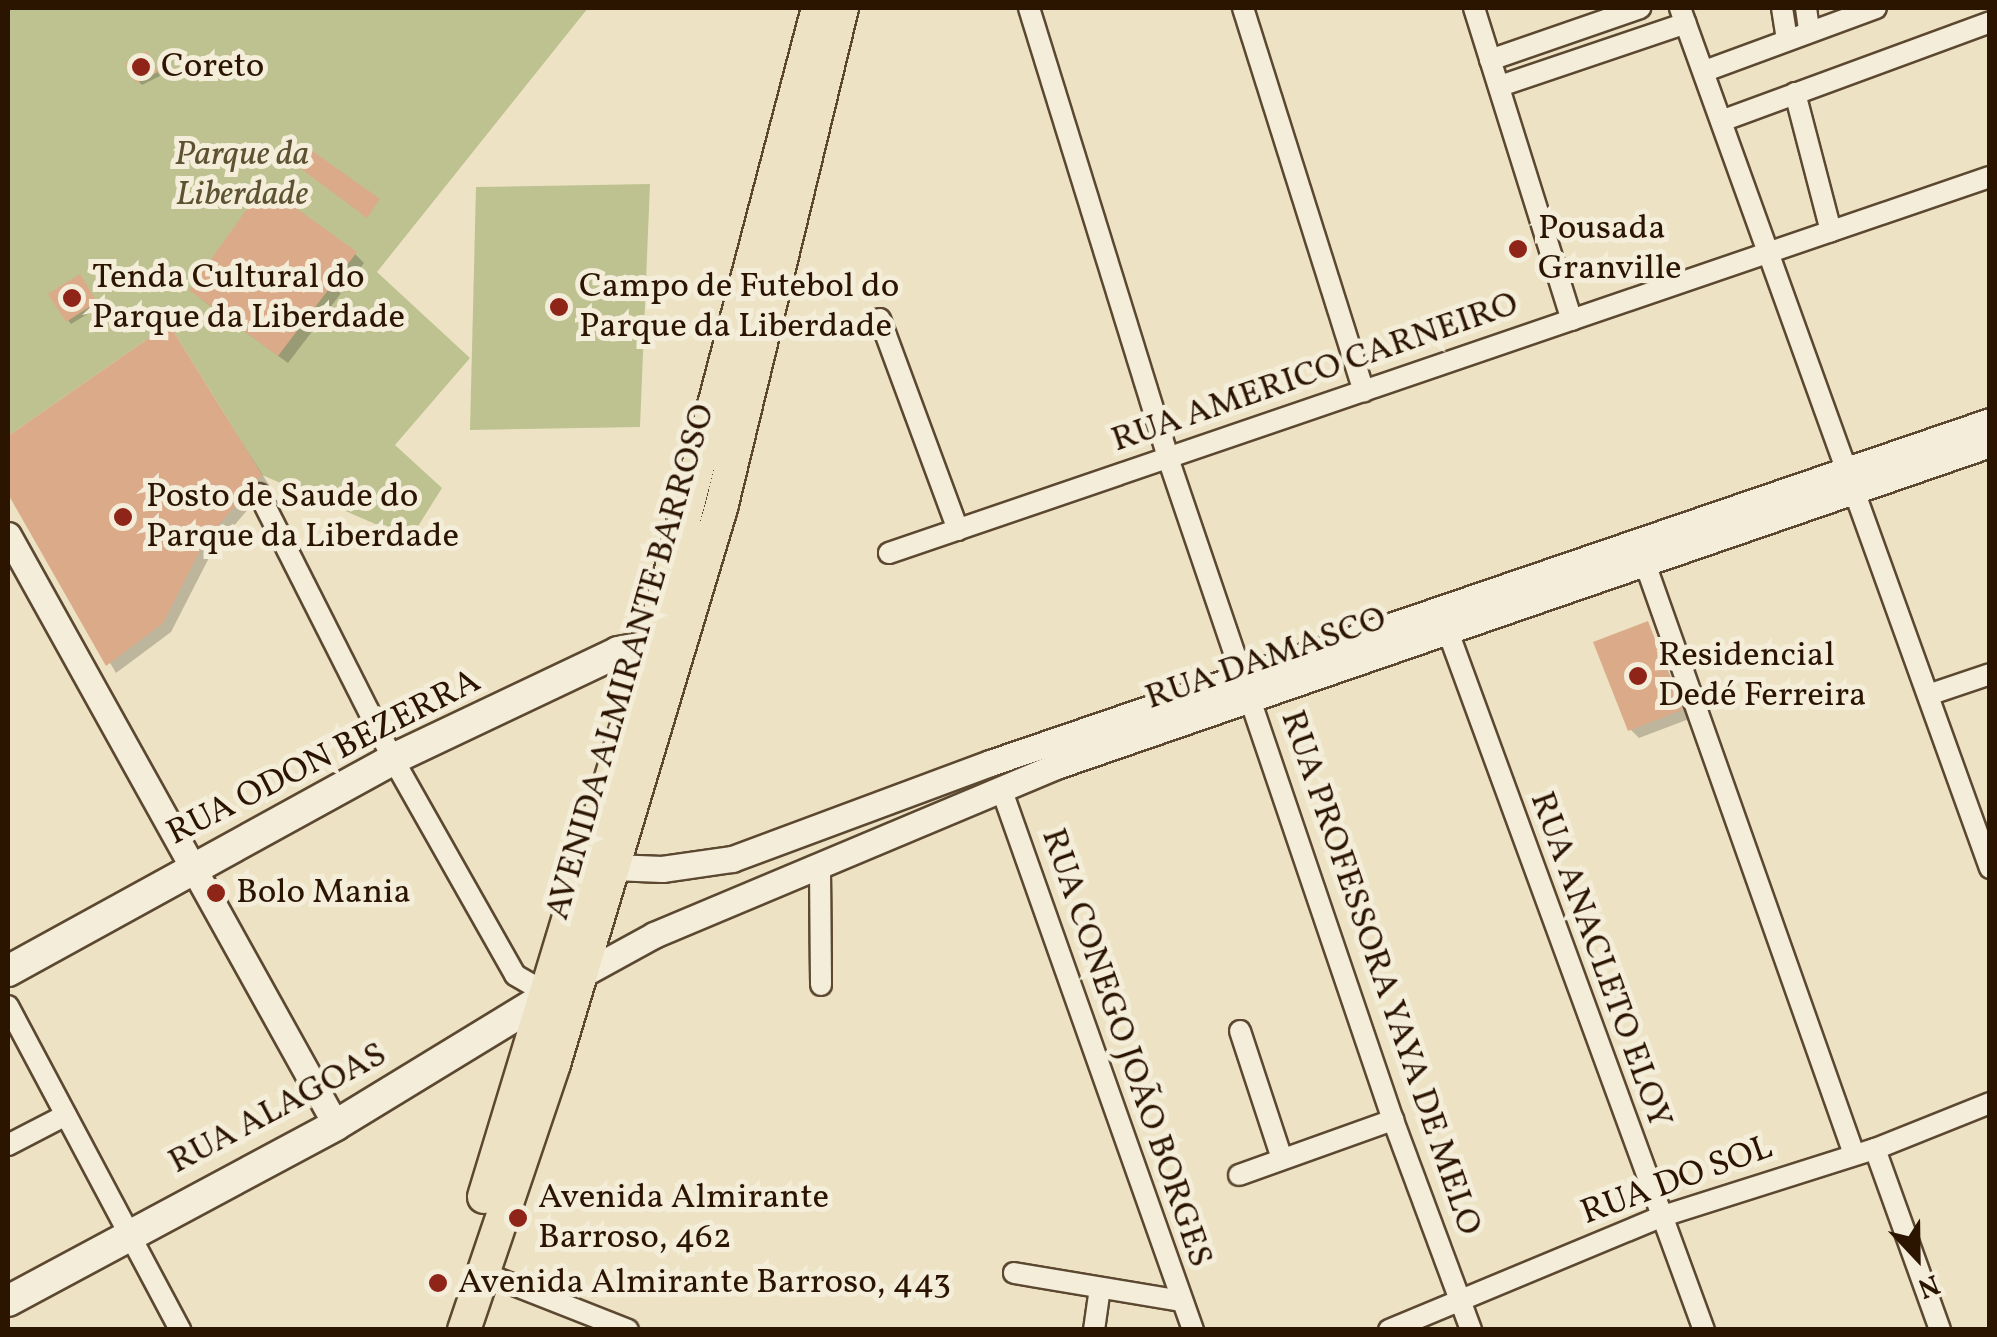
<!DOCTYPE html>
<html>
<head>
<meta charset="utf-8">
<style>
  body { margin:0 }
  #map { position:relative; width:1997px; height:1337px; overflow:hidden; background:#ede3c4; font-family:Vollkorn,serif }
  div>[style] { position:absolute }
  .green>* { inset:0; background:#bec290 }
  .shadow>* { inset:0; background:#0003 }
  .building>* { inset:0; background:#dbaa89 }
  .roads { filter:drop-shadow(2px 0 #5c4831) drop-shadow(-2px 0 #5c4831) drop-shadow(0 2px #5c4831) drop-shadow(0 -2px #5c4831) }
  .minor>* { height:20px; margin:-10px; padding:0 10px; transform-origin:10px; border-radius:10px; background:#f3edd9 }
  .tertiary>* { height:25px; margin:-12.5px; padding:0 12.5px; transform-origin:12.5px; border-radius:12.5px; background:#f3edd9 }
  .secondary>* { height:30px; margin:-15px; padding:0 15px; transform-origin:15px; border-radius:15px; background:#f3edd9 }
  .primary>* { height:32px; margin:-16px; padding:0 16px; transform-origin:16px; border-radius:16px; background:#ede3c4 }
  .dots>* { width:28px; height:28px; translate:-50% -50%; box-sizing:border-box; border:5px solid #f3edd9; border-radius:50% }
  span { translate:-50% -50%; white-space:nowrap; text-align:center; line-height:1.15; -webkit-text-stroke:10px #f3edd9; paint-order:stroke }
  .poi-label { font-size:35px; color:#2b1400 }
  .left { translate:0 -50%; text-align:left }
  .park-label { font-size:35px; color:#5e5132; font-style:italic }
  .street-label { font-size:35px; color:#2b1400 }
  .frame { position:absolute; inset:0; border:10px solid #2b1400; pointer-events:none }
  .north { position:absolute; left:1867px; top:1207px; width:100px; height:100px; -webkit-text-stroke:8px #f3edd9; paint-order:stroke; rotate:158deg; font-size:28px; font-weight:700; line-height:40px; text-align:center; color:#2b1400 }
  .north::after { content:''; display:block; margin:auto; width:35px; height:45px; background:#2b1400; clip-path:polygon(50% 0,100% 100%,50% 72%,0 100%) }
</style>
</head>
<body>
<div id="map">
  <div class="green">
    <i style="clip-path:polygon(8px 8px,588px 8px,377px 272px,470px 358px,395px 445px,442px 488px,410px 539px,262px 475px,169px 324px,8px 436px)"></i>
    <i style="clip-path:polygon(650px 184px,640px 427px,470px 430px,476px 187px)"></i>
  </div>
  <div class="shadow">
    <i style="clip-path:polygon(150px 58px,160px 76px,142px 85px,138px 81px)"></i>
    <i style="clip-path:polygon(355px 254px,364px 263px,288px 363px,201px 299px)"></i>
    <i style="clip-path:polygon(83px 281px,99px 307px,71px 324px,68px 320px)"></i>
    <i style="clip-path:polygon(169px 327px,269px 485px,213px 550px,171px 632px,116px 673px,8px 488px,8px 439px)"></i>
    <i style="clip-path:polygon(1648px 624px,1689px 719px,1639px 738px,1630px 729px)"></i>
  </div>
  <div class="building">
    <i style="clip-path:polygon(147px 51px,158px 72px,136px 83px,125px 63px)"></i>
    <i style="clip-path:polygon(308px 148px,380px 199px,367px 218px,296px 165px)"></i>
    <i style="clip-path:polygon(264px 185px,357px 252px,278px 356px,189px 290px)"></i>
    <i style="clip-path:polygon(80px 274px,97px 302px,66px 322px,48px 294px)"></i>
    <i style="clip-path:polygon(169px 324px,262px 475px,205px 541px,163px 623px,106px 666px,8px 494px,8px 436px)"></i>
    <i style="clip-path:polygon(1648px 621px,1682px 710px,1628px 731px,1593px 642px)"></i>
  </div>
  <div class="roads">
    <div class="minor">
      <i style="left:1029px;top:8px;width:471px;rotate:72.8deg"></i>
      <i style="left:1168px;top:458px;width:699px;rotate:71.23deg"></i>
      <i style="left:1393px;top:1120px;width:224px;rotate:69.6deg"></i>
      <i style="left:1243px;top:8px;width:402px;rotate:72.5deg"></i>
      <i style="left:1474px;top:8px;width:327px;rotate:72.6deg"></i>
      <i style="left:1680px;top:8px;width:914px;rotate:70.18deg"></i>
      <i style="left:1782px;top:8px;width:30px;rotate:81deg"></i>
      <i style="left:1806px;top:8px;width:22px;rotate:82deg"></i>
      <i style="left:1490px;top:60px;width:159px;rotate:-19.1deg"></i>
      <i style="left:1705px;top:71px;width:182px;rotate:-20.2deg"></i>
      <i style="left:1500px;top:86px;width:196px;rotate:-18.7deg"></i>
      <i style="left:1795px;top:93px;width:143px;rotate:75.4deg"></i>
      <i style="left:1724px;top:120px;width:283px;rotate:-20.2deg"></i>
      <i style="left:880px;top:319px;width:225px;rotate:69.7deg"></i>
      <i style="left:259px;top:494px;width:297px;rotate:63.2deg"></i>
      <i style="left:393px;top:759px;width:248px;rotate:60.5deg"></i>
      <i style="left:515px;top:975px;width:39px;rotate:30deg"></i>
      <i style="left:1641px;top:552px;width:639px;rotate:70.52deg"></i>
      <i style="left:889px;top:553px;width:1163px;rotate:-18.86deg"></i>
      <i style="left:1443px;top:618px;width:758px;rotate:69.87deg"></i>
      <i style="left:1928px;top:695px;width:65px;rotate:-18.7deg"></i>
      <i style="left:1001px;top:788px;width:575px;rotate:70.49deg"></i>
      <i style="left:820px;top:868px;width:117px;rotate:89.5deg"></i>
      <i style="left:8px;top:1006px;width:367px;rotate:62deg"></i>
      <i style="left:1240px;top:1031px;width:132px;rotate:71.8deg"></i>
      <i style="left:8px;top:1145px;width:65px;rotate:-27.3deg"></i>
      <i style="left:1875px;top:1149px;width:192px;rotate:70.2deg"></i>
      <i style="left:1239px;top:1175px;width:164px;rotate:-19.7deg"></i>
      <i style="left:481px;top:1272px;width:158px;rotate:21.5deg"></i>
      <i style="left:1014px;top:1273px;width:169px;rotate:9.5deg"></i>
      <i style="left:1094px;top:1330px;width:42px;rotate:-81.9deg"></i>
      <i style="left:1389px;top:1330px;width:294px;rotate:-22.6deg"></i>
      <i style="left:1660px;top:1217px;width:225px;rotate:-17.6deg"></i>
      <i style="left:1875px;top:1149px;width:124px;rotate:-21.8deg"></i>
    </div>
    <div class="tertiary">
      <i style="left:8px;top:535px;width:675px;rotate:60.93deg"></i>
      <i style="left:613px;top:867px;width:49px;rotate:2.3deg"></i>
      <i style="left:662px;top:869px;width:71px;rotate:-8.1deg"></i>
      <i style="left:732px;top:859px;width:275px;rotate:-20.4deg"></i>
      <i style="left:990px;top:763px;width:1057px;rotate:-18.88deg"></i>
      <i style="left:581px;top:975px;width:83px;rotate:-28.7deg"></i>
      <i style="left:654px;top:935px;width:436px;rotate:-22.8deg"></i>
      <i style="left:1056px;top:766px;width:988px;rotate:-19.02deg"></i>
    </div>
    <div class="secondary">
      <i style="left:8px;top:971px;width:440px;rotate:-28.8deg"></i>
      <i style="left:393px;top:759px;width:249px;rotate:-25.4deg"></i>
      <i style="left:618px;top:652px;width:34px;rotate:-10deg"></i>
      <i style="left:651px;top:646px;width:19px;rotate:51deg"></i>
      <i style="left:8px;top:1301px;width:372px;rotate:-28.2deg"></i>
      <i style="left:336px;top:1125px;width:259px;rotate:-31.4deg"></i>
    </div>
    <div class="primary">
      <i style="left:484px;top:1197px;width:576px;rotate:-73.14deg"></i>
      <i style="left:651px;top:646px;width:659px;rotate:-75.33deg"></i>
      <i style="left:464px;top:1330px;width:281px;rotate:-71.3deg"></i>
      <i style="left:554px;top:1064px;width:581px;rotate:-73.28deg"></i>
      <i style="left:721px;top:508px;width:514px;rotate:-76.4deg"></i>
    </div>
  </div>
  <div class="dots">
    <i style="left:141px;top:67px;background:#8f2418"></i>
    <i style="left:1518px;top:249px;background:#8f2418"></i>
    <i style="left:72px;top:298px;background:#8f2418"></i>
    <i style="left:559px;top:307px;background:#8f2418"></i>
    <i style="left:123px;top:517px;background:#8f2418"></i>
    <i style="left:1638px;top:676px;background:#8f2418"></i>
    <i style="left:216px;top:893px;background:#8f2418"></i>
    <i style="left:518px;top:1218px;background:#8f2418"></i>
    <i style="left:438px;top:1283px;background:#8f2418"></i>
  </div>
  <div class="poi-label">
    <span class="left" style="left:161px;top:67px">Coreto</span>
    <span class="left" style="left:1538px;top:249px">Pousada<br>Granville</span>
    <span class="left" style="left:92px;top:298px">Tenda Cultural do<br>Parque da Liberdade</span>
    <span class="left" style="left:579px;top:307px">Campo de Futebol do<br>Parque da Liberdade</span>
    <span class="left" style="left:146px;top:517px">Posto de Saude do<br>Parque da Liberdade</span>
    <span class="left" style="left:1658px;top:676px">Residencial<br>Dedé Ferreira</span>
    <span class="left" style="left:236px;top:893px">Bolo Mania</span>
    <span class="left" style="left:538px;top:1218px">Avenida Almirante<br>Barroso, 462</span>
    <span class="left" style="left:458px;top:1283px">Avenida Almirante Barroso, 443</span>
  </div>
  <div class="park-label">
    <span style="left:242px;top:175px">Parque da<br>Liberdade</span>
  </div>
  <div class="street-label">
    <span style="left:1315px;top:373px;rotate:-19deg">RUA AMERICO CARNEIRO</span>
    <span style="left:1266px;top:659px;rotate:-19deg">RUA DAMASCO</span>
    <span style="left:631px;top:662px;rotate:-74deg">AVENIDA ALMIRANTE BARROSO</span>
    <span style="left:324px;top:758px;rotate:-27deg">RUA ODON BEZERRA</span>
    <span style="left:1600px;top:960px;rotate:70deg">RUA ANACLETO ELOY</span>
    <span style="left:1380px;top:973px;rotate:71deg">RUA PROFESSORA YAYA DE MELO</span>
    <span style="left:1126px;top:1048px;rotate:71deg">RUA CONEGO JOÃO BORGES</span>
    <span style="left:278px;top:1109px;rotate:-28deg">RUA ALAGOAS</span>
    <span style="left:1677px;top:1181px;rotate:-20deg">RUA DO SOL</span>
  </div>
  <div class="frame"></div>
  <div class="north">N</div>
</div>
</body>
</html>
